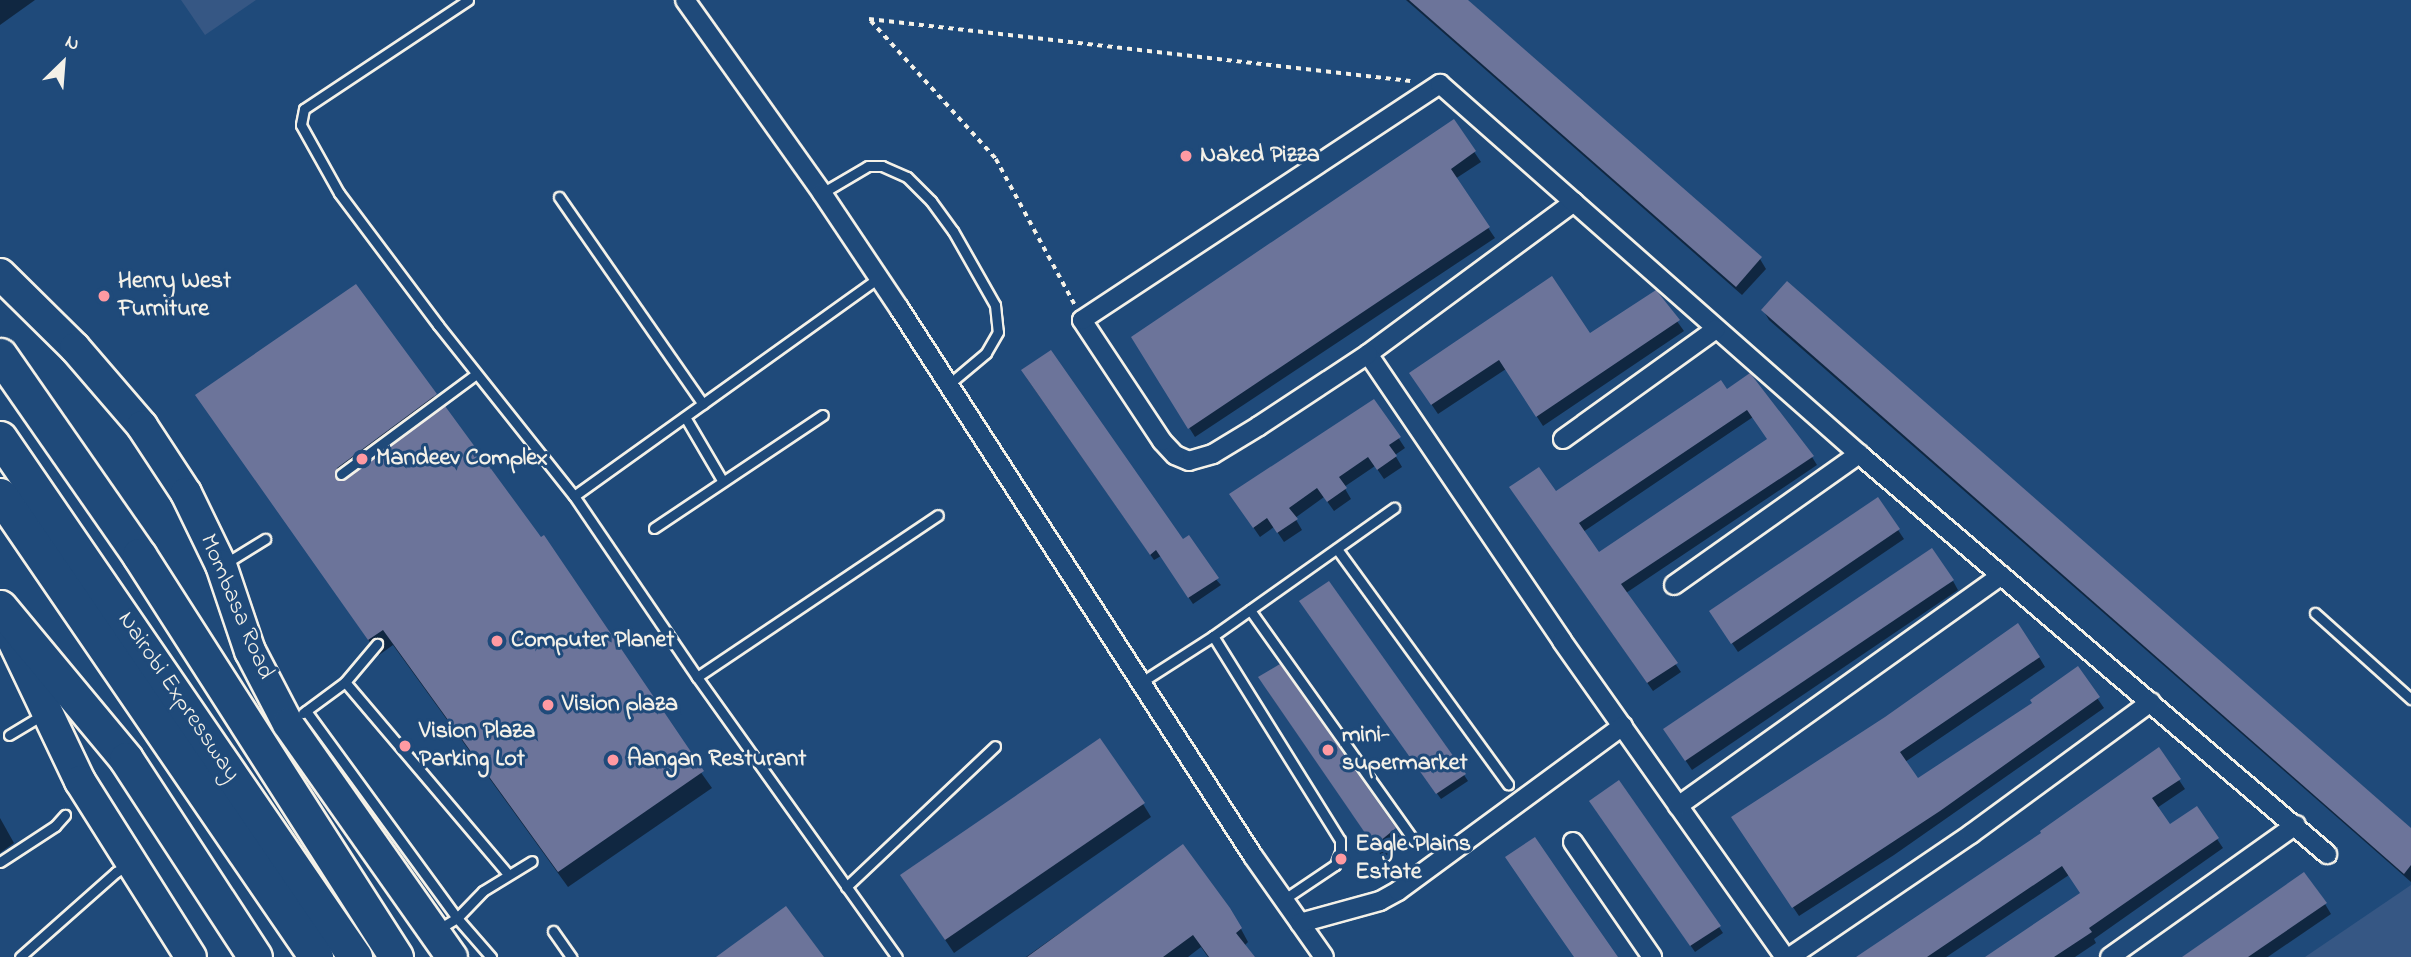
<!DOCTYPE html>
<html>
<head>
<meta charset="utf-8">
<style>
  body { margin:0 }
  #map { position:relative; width:2411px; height:957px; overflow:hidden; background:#1f4a7a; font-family:"Indie Flower",sans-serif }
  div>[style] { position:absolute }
  .built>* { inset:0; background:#365784 }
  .shadow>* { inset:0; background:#0007 }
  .building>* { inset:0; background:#6c749a }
  .path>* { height:3.5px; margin-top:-1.75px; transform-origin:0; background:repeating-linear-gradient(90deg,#f4f1e8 0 5px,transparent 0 10px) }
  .roads { filter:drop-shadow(2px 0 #f4f1e8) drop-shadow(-2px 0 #f4f1e8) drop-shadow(0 2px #f4f1e8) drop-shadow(0 -2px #f4f1e8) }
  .service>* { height:9px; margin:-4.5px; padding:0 4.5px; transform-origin:4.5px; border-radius:4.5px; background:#1f4a7a }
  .minor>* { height:18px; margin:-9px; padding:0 9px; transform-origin:9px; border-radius:9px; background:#1f4a7a }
  .trunk>* { height:30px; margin:-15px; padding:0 15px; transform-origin:15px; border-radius:15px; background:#1f4a7a }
  .motorway>* { height:33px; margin:-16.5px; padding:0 16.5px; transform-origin:16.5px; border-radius:16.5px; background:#1f4a7a }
  .dots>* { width:19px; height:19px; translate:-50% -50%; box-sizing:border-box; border:4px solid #1f4a7a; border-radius:50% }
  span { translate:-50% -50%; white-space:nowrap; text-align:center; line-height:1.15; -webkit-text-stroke:6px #1f4a7a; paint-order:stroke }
  .poi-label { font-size:24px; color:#f4f1e8; font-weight:700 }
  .left { translate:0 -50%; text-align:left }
  .street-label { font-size:24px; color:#f4f1e8 }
  .north { position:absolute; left:28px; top:28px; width:70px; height:70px; -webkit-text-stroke:5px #1f4a7a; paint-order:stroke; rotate:25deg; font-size:19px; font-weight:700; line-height:28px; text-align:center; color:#f4f1e8 }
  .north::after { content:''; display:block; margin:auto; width:24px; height:32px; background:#f4f1e8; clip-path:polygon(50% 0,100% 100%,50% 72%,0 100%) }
</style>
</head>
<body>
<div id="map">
  <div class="built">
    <i style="clip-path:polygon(181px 0,256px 0,205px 35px)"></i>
    <i style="clip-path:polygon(2411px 885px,2411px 957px,2305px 957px)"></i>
  </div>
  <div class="shadow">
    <i style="clip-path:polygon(0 0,35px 0,0 25px)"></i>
    <i style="clip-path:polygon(1406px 0,1465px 0,1760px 259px,1766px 269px,1742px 295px)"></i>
    <i style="clip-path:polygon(1454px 122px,1481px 162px,1455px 179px,1495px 238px,1195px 437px,1139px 348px)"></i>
    <i style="clip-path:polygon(1552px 279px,1589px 335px,1656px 292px,1684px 331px,1543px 426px,1506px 369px,1438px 414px,1417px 383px)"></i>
    <i style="clip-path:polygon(355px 286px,712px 788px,568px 887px,393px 645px,379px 655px,198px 396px)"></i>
    <i style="clip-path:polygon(1763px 310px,2411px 830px,2411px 882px,1769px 320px)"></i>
    <i style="clip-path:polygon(1026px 377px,1182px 541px,1221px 585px,1193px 604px,1161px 556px,1154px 560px)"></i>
    <i style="clip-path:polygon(evenodd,1727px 392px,1812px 457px,1817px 465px,1626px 593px,1681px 672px,1653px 691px,1516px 496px,1555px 493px,1727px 392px,1753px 417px,1769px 440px,1598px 554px,1583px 532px,1753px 417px)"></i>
    <i style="clip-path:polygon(1374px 401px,1405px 448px,1395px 455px,1402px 467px,1384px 479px,1375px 466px,1344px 487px,1351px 499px,1334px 511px,1324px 497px,1295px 518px,1302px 530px,1284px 542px,1274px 527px,1260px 537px,1237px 504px)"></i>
    <i style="clip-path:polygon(1898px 530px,1904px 539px,1738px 652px,1717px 621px)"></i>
    <i style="clip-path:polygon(1953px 581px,1958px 590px,1692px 770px,1671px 739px)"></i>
    <i style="clip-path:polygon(1305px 608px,1464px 775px,1468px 781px,1441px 799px)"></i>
    <i style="clip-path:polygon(2039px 657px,2045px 667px,1905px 762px,1917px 781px,2034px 703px,2077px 669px,2104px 708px,1894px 855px,1799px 916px,1739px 827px)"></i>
    <i style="clip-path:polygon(1279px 666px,1403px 842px,1383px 858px,1268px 691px)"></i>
    <i style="clip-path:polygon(2179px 780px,2185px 789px,2157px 808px,2170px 826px,2217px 839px,2223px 848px,2094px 939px,2096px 943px,2075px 957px,1987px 957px,2082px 894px,2069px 875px,1946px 957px,1859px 957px)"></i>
    <i style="clip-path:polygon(1143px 804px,1151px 817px,954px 953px,902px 876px)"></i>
    <i style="clip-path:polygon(1595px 808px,1719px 927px,1723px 933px,1695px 952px)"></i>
    <i style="clip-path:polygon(0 818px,14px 843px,0 853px)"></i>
    <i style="clip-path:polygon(1183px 846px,1241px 929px,1248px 942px,1244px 946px,1253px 957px,1208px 957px,1201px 947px,1188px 957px,1026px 957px)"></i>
    <i style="clip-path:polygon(2325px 904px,2331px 914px,2268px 957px,2183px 957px)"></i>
  </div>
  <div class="building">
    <i style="clip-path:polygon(1409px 0,1468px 0,1762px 257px,1736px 287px)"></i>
    <i style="clip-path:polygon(1454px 119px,1476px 151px,1451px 169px,1490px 227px,1188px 429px,1131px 337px)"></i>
    <i style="clip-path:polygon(1552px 276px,1590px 333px,1656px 290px,1680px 320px,1536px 417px,1499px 360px,1431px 405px,1409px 373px)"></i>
    <i style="clip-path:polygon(1787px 281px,2411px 828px,2411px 865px,2404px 874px,1761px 310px)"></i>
    <i style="clip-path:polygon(356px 284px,437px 394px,337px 468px,335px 478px,345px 480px,445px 406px,541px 537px,544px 535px,704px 771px,558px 872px,383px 630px,368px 640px,195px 395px)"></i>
    <i style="clip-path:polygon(1051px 350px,1183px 539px,1189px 535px,1219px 578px,1188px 598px,1156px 550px,1150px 555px,1021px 370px)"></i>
    <i style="clip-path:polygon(evenodd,1750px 373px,1814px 456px,1621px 584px,1678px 663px,1647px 683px,1509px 487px,1539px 467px,1556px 491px,1721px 380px,1727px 389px,1750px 373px,1747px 410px,1767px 439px,1599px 552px,1579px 523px,1747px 410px)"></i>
    <i style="clip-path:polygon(1374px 399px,1401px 437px,1389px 445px,1397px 456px,1377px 470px,1368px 457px,1339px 477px,1347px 488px,1327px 502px,1317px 488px,1289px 508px,1298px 519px,1277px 533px,1267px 518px,1253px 528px,1229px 494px)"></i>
    <i style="clip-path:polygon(1878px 497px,1900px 529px,1731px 644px,1709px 611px)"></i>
    <i style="clip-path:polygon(1932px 548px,1954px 580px,1685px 761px,1663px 729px)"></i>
    <i style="clip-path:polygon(1329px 581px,1466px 774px,1436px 794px,1299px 601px)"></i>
    <i style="clip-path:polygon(2018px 623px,2040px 657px,1900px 752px,1918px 778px,2032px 703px,2030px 700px,2078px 666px,2100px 697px,1940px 811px,1792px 908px,1731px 817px,1885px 717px)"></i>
    <i style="clip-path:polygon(1280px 664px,1396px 828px,1374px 846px,1258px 677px)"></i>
    <i style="clip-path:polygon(1100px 738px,1145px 803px,945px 940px,900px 875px)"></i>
    <i style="clip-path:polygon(2159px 747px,2181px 779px,2152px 798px,2170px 824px,2197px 806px,2219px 838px,2089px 928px,2092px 932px,2054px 957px,1985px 957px,2080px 893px,2062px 866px,1927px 957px,1856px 957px,2041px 833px,2040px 831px)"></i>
    <i style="clip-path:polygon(1619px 780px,1721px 926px,1690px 946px,1589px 801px)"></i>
    <i style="clip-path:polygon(1535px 837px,1572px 891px,1618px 957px,1574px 957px,1535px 901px,1505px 857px)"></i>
    <i style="clip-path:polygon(1183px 844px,1230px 908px,1242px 928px,1236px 933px,1255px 957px,1209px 957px,1193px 935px,1163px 957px,1027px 957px)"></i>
    <i style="clip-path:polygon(2304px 872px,2327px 903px,2248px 957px,2182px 957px)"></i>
    <i style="clip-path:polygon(786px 906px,824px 957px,716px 957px)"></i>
  </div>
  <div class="path">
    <i style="left:869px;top:19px;width:545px;rotate:6.54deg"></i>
    <i style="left:871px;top:21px;width:186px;rotate:47.8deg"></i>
    <i style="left:996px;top:159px;width:166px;rotate:61.6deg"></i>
  </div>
  <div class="roads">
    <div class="service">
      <i style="left:468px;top:0;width:197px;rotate:146.4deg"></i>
      <i style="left:304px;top:109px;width:16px;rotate:101deg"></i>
      <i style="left:301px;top:125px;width:78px;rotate:60.8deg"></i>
      <i style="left:339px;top:193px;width:165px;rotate:53.1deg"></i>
      <i style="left:438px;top:325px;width:218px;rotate:51.5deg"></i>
      <i style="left:574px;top:496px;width:219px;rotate:55.8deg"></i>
      <i style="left:697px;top:677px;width:344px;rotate:54.5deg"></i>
      <i style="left:822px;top:193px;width:53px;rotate:-30.4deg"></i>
      <i style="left:868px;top:166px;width:14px"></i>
      <i style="left:882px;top:166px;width:27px;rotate:24deg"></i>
      <i style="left:907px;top:177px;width:34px;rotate:45deg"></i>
      <i style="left:931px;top:201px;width:37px;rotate:54deg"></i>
      <i style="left:953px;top:231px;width:85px;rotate:60.4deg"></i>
      <i style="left:995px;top:305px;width:27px;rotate:84deg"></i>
      <i style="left:998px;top:332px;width:24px;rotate:120deg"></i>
      <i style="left:986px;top:353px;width:48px;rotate:140deg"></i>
      <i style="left:559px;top:197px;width:252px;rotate:55.2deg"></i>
      <i style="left:685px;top:417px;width:73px;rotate:59.6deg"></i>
      <i style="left:341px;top:474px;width:168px;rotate:-36.5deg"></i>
      <i style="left:574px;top:496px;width:375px;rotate:-35.6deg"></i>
      <i style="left:654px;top:528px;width:203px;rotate:-33.8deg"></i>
      <i style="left:1337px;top:549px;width:291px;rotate:54deg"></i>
      <i style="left:226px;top:563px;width:46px;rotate:-31.6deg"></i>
      <i style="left:1250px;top:610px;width:283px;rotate:54.6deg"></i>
      <i style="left:2315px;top:613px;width:129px;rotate:41.9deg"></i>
      <i style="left:1213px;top:636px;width:240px;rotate:58.1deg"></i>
      <i style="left:1340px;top:840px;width:12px;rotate:90deg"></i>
      <i style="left:1340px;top:852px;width:14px;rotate:111deg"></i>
      <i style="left:1335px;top:865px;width:63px;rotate:146.1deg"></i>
      <i style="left:697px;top:677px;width:290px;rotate:-33.9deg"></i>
      <i style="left:1143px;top:681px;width:83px;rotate:-32.7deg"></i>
      <i style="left:1213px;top:636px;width:222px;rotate:-35.3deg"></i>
      <i style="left:345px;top:682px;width:252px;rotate:49.7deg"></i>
      <i style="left:306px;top:711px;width:256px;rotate:53.9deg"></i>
      <i style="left:457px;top:918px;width:37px;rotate:-46deg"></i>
      <i style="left:483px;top:891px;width:57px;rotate:-31.5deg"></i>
      <i style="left:303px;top:713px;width:52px;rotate:-36.4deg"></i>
      <i style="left:345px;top:682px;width:50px;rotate:-49.9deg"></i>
      <i style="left:9px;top:735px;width:41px;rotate:-31deg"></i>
      <i style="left:0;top:862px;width:66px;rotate:-33.2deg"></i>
      <i style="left:55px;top:826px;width:15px;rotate:-48deg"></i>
      <i style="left:846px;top:887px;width:205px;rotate:-43.4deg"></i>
      <i style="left:437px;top:930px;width:23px;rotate:-31deg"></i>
      <i style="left:457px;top:918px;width:52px;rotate:48.9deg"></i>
      <i style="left:553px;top:931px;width:32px;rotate:55deg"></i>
      <i style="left:20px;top:957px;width:128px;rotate:-41.5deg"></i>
      <i style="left:116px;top:872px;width:14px;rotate:-30deg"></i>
    </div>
    <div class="minor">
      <i style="left:685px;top:0;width:237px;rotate:54.6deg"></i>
      <i style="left:822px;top:193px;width:138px;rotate:56.2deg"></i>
      <i style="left:899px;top:308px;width:652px;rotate:57.14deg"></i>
      <i style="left:1253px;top:856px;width:123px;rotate:54.9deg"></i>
      <i style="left:1574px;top:202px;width:256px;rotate:143.6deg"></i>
      <i style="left:1368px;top:354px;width:346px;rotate:55.9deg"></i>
      <i style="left:1562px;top:641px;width:387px;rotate:54.8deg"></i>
      <i style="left:1368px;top:354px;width:131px;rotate:146.6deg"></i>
      <i style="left:1259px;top:426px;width:54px;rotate:148.7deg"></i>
      <i style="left:1213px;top:454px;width:25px;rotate:164deg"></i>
      <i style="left:1189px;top:461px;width:15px;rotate:-157deg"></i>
      <i style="left:1175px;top:455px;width:19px;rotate:-133deg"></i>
      <i style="left:1162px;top:441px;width:145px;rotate:-123.5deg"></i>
      <i style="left:1082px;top:320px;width:429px;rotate:-33.4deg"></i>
      <i style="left:1440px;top:84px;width:559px;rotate:41.45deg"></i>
      <i style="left:1859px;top:454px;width:616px;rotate:40.52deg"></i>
      <i style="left:1563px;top:439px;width:188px;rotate:-35.7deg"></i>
      <i style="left:1674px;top:585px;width:227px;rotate:-35.3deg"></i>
      <i style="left:1678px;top:806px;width:397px;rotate:-35.5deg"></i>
      <i style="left:1573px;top:842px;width:140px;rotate:55.5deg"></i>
      <i style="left:1300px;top:923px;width:83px;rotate:-15.4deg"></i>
      <i style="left:1380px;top:901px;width:21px;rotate:-29deg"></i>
      <i style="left:1398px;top:891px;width:279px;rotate:-36.3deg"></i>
      <i style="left:1790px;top:957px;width:219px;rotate:-34.2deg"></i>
      <i style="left:1971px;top:834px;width:223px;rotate:-36.3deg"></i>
      <i style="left:2110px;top:957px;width:228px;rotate:-35.4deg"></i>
    </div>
    <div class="trunk">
      <i style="left:0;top:274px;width:105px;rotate:44.6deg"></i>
      <i style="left:75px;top:348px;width:103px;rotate:49.3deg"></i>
      <i style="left:142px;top:426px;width:80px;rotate:56.7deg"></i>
      <i style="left:186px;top:493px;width:80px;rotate:64.1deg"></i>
      <i style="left:221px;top:565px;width:91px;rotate:71.4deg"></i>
      <i style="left:250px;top:651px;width:82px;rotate:62.5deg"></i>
      <i style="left:288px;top:724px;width:285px;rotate:54.9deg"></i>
      <i style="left:7px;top:628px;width:170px;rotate:64.5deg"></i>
      <i style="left:80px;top:781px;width:208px;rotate:57.8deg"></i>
    </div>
    <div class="motorway">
      <i style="left:0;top:355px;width:244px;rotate:55.2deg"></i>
      <i style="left:139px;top:555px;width:477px;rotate:57.4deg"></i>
      <i style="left:0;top:438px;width:629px;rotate:55.63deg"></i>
      <i style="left:0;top:495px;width:560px;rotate:55.63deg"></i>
      <i style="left:0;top:607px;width:197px;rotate:50.3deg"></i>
      <i style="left:126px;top:759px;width:236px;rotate:56.9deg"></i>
    </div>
  </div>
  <div class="dots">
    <i style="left:1186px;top:156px;background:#ff9aa2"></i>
    <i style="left:104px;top:296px;background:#ff9aa2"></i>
    <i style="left:362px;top:459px;background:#ff9aa2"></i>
    <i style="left:497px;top:641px;background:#ff9aa2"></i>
    <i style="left:548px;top:705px;background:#ff9aa2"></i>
    <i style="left:405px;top:746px;background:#ff9aa2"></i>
    <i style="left:1328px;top:750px;background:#ff9aa2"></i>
    <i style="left:613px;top:760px;background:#ff9aa2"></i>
    <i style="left:1341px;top:859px;background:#ff9aa2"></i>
  </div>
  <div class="poi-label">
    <span class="left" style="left:1200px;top:156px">Naked Pizza</span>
    <span class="left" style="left:118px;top:296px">Henry West<br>Furniture</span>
    <span class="left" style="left:376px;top:459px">Mandeev Complex</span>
    <span class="left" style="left:511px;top:641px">Computer Planet</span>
    <span class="left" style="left:562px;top:705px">Vision plaza</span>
    <span class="left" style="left:419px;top:746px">Vision Plaza<br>Parking Lot</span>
    <span class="left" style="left:1342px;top:750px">mini-<br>supermarket</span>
    <span class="left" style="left:627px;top:760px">Aangan Resturant</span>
    <span class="left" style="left:1355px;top:859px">Eagle Plains<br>Estate</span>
  </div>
  <div class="street-label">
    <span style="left:236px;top:607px;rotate:67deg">Mombasa Road</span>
    <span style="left:178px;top:697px;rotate:56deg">Nairobi Expressway</span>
  </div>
  <div class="north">N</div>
</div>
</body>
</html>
